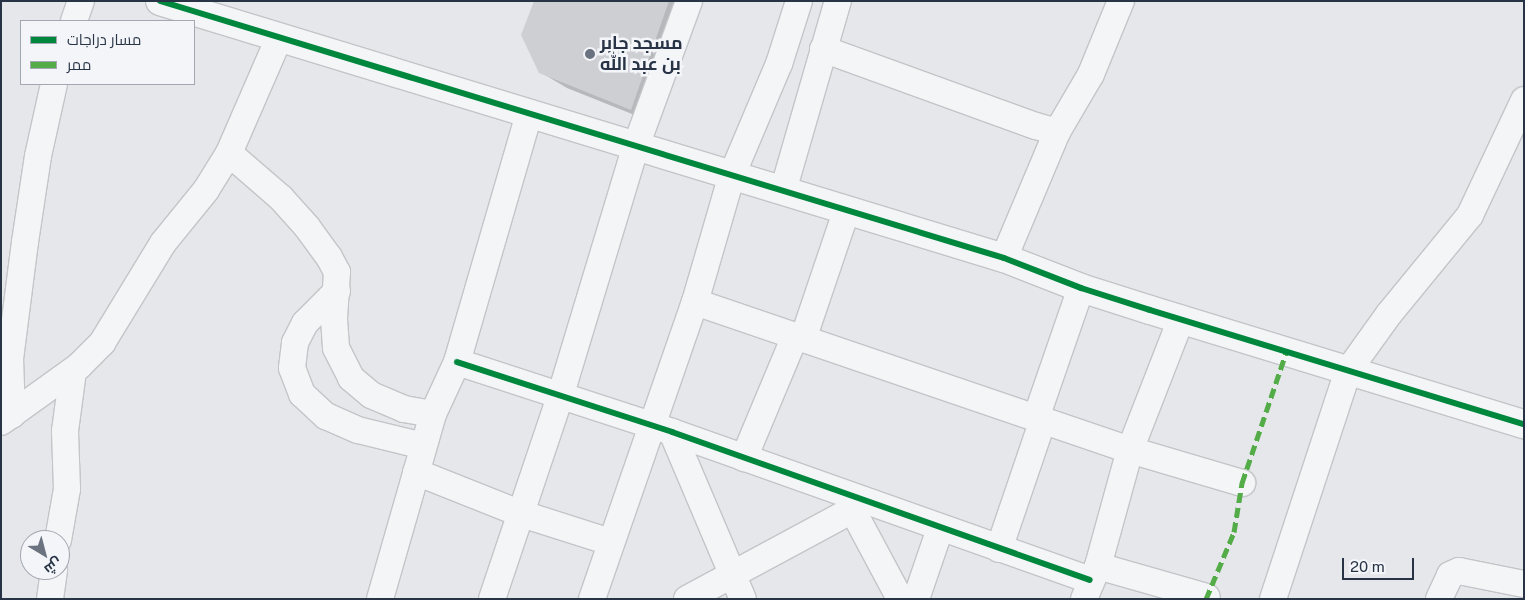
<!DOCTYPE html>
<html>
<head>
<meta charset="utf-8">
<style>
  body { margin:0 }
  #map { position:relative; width:1525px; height:600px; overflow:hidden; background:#e5e7ea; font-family:"Public Sans",Cairo,sans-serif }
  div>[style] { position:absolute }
  .shadow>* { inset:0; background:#0003 }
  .building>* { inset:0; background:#cdcfd3 }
  .roads { filter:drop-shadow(1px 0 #c3c5c8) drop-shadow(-1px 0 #c3c5c8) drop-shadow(0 1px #c3c5c8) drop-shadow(0 -1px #c3c5c8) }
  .minor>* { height:26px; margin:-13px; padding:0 13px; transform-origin:13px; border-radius:13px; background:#f4f5f7 }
  .tertiary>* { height:28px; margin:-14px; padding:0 14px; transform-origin:14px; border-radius:14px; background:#f4f5f7 }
  .quiet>* { height:5px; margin-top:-2.5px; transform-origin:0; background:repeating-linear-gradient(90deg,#53ac47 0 10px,transparent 0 15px) }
  .cycleway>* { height:6px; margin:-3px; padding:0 3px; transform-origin:3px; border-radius:3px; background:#00873e }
  .dots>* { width:14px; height:14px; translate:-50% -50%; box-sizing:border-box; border:2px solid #f3f5f9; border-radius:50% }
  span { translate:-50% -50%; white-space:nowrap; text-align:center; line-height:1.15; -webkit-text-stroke:5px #f3f5f9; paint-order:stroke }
  .poi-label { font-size:18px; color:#283446; font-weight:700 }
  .left { translate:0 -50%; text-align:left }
  .frame { position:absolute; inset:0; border:2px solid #283446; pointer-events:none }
  .legend { position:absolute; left:20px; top:20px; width:175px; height:65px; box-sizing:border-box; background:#f3f5f9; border:1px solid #a2a8b1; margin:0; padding:6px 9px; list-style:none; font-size:15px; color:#283446 }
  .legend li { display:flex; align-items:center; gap:10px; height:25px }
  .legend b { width:25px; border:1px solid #a2a8b1 }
  .north { position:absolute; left:20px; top:530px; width:50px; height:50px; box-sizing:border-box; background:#f3f5f9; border:1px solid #a2a8b1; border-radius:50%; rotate:143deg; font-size:14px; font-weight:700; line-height:20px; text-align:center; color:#283446 }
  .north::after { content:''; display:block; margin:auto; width:18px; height:22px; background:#6a737f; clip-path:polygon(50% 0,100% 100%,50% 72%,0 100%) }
  .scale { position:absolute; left:1342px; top:558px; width:72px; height:22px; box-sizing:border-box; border:2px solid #283446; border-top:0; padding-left:6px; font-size:15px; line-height:18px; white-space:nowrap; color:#283446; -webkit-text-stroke:4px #f3f5f9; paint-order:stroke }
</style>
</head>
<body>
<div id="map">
  <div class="shadow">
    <i style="clip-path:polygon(535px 1px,700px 1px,657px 124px,567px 88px,540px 72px)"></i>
  </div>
  <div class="building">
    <i style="clip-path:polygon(534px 1px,669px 1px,631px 110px,539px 73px,521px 35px)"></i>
  </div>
  <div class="roads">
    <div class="minor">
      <i style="left:74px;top:21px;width:21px;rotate:-71deg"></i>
      <i style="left:823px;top:49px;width:226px;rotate:19.9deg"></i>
      <i style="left:1036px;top:126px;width:22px;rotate:16deg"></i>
      <i style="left:229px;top:153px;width:69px;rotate:40.9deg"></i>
      <i style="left:281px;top:198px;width:39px;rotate:48deg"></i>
      <i style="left:307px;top:227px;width:37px;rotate:54deg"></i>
      <i style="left:329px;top:257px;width:17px;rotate:62deg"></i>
      <i style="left:337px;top:272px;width:47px;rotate:93.7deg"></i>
      <i style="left:334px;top:319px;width:29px;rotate:86deg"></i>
      <i style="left:336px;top:348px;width:34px;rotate:63deg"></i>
      <i style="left:351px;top:378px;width:26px;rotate:40deg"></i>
      <i style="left:371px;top:395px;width:36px;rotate:23deg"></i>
      <i style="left:404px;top:409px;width:29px;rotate:10deg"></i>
      <i style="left:783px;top:191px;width:198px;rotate:-73.9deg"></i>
      <i style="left:1004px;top:258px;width:137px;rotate:-67.2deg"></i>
      <i style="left:1057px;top:132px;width:67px;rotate:-59.6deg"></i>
      <i style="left:1091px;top:74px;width:79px;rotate:-67.7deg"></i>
      <i style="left:337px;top:291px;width:45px;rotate:135deg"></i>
      <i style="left:305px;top:323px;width:22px;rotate:117deg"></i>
      <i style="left:295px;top:343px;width:25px;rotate:97deg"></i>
      <i style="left:292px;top:368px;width:28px;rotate:69deg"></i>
      <i style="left:302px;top:394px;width:33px;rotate:43deg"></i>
      <i style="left:326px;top:416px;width:35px;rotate:24deg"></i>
      <i style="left:358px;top:430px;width:67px;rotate:13.8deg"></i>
      <i style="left:695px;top:302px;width:459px;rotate:18.8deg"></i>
      <i style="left:1130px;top:450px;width:117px;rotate:16.4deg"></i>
      <i style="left:803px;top:339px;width:134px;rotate:-71.3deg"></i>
      <i style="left:457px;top:362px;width:226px;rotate:18deg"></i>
      <i style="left:672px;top:432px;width:443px;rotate:19.5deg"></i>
      <i style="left:12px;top:415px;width:56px;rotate:-92deg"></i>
      <i style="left:10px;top:359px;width:118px;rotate:-82.7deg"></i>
      <i style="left:25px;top:242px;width:87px;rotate:-81.4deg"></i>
      <i style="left:38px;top:156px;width:74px;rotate:-77.5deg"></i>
      <i style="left:1036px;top:418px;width:138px;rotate:-70.9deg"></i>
      <i style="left:1px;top:422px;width:96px;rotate:-35.7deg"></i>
      <i style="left:79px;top:366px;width:33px;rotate:-45deg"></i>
      <i style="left:102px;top:343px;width:117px;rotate:-58.6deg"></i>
      <i style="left:163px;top:243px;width:68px;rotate:-50.9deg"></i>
      <i style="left:206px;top:190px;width:44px;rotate:-58.1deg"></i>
      <i style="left:229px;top:153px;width:125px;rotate:-66.5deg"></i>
      <i style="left:672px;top:432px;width:181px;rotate:67deg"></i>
      <i style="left:744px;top:458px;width:132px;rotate:-67.3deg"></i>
      <i style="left:416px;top:472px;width:111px;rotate:21.7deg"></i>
      <i style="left:519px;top:513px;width:96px;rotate:17.7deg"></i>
      <i style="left:852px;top:509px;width:102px;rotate:61.9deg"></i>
      <i style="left:58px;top:540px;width:52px;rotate:-80deg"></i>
      <i style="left:67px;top:489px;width:58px;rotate:-92deg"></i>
      <i style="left:65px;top:431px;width:61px;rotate:-82.4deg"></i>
      <i style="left:999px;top:549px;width:136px;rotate:-71.2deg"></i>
      <i style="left:1098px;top:566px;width:113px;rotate:15.9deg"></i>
      <i style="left:50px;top:599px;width:29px;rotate:-82deg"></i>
      <i style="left:380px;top:599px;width:192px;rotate:-74deg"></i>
      <i style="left:433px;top:414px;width:57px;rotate:-65.2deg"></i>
      <i style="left:457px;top:362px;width:258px;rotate:-73.8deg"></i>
      <i style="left:492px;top:599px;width:213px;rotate:-71.4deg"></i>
      <i style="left:560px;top:397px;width:262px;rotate:-73.2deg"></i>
      <i style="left:636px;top:146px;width:154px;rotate:-69.9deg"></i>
      <i style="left:592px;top:599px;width:314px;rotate:-70.9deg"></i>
      <i style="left:695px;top:302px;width:132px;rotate:-73.8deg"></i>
      <i style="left:732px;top:175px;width:121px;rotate:-67.1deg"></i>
      <i style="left:779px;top:64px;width:66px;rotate:-72.4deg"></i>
      <i style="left:687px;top:599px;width:204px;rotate:-28.3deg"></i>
      <i style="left:916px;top:599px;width:74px;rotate:-71.1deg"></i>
      <i style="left:1084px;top:599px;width:36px;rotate:-67deg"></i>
      <i style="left:1098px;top:566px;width:120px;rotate:-74.6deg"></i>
      <i style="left:1130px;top:450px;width:141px;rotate:-68.7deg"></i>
      <i style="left:1273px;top:599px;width:240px;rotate:-71.8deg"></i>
      <i style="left:1348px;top:371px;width:70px;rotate:-54.3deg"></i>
      <i style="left:1389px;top:314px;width:128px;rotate:-50.7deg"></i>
      <i style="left:1470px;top:215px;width:127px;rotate:-64.8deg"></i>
      <i style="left:1439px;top:599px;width:26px;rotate:-65deg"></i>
      <i style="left:1450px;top:575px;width:10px;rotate:-24deg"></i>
      <i style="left:1459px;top:571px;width:66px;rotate:11.3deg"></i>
    </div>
    <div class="tertiary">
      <i style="left:160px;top:1px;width:882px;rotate:16.94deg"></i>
      <i style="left:1004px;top:258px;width:83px;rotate:21.3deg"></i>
      <i style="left:1081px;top:288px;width:72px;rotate:17.7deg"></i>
      <i style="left:1150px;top:310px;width:391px;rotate:17deg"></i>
    </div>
  </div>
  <div class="quiet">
    <i style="left:1206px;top:599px;width:73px;rotate:-67.3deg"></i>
    <i style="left:1234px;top:532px;width:50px;rotate:-80.7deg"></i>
    <i style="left:1242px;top:483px;width:140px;rotate:-71.3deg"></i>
  </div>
  <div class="cycleway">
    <i style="left:160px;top:1px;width:882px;rotate:16.94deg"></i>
    <i style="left:1004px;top:258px;width:83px;rotate:21.3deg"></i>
    <i style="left:1081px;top:288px;width:72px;rotate:17.7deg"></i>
    <i style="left:1150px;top:310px;width:391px;rotate:17deg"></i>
    <i style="left:457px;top:362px;width:226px;rotate:18deg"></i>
    <i style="left:672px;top:432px;width:443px;rotate:19.5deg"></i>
  </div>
  <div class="dots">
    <i style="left:590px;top:54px;background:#6a737f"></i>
  </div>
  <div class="poi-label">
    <span class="left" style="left:600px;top:54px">مسجد جابر<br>بن عبد الله</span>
  </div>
  <div class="frame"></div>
  <ul class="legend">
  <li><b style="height:6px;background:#00873e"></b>مسار دراجات</li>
  <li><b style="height:6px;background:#53ac47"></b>ممر</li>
  </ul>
  <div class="north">ش</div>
  <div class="scale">20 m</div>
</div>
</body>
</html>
